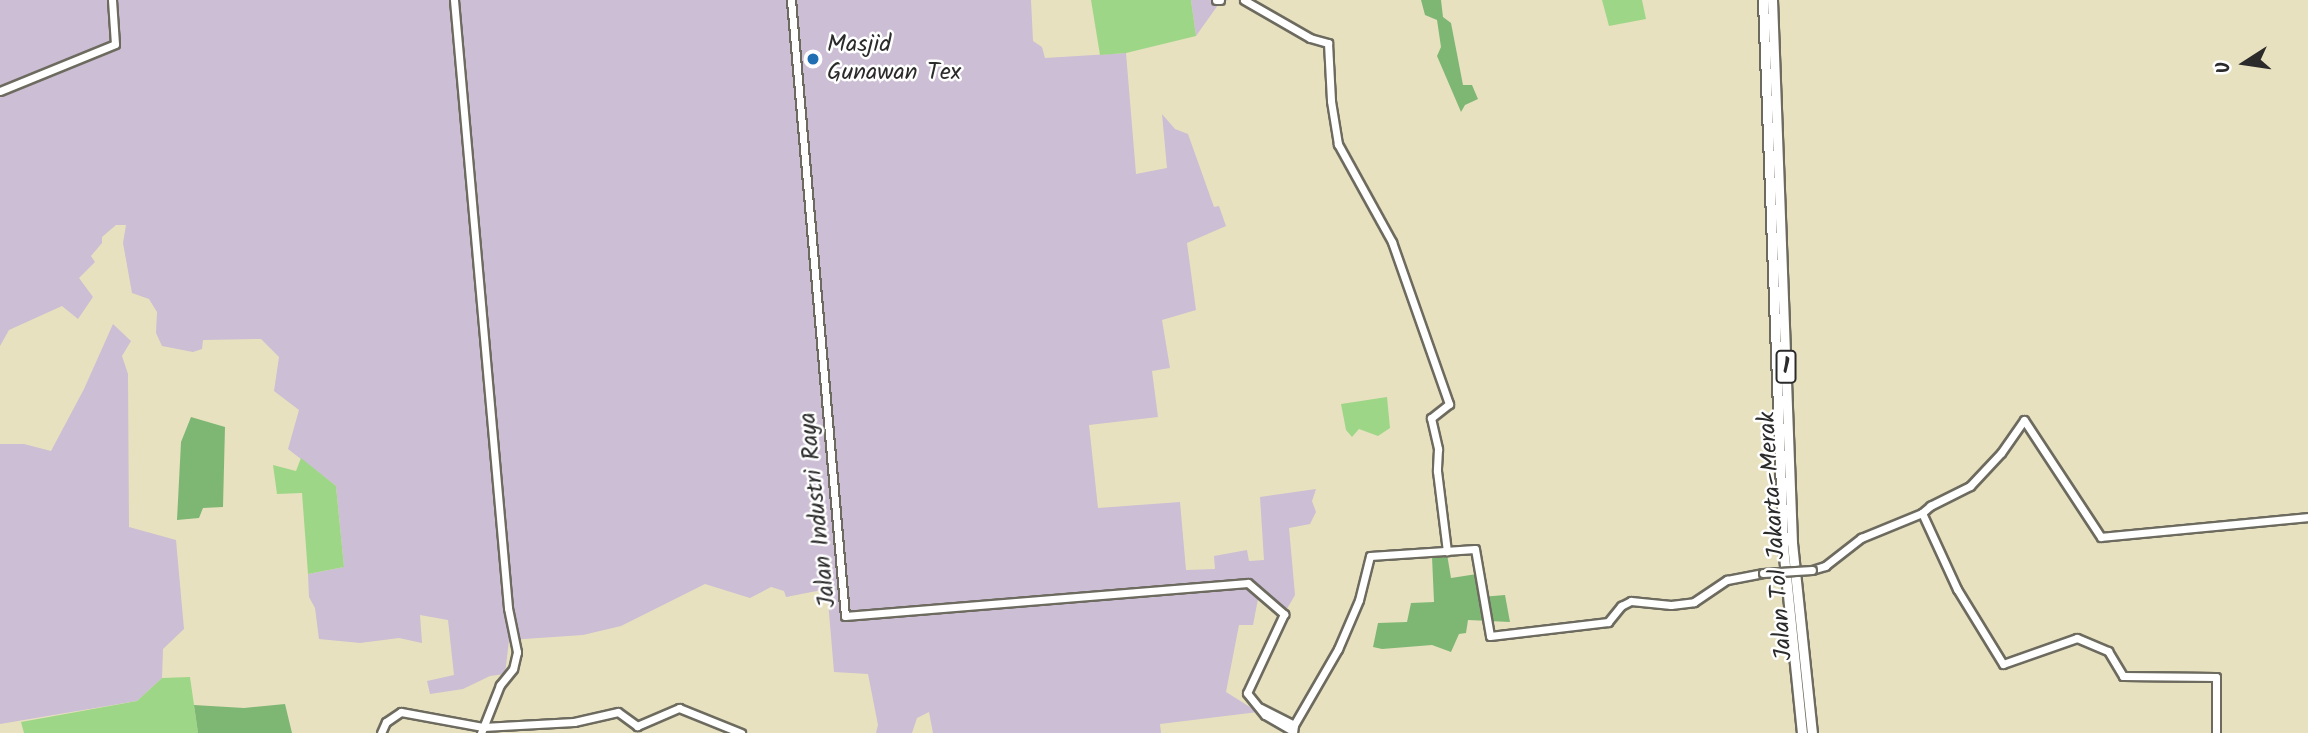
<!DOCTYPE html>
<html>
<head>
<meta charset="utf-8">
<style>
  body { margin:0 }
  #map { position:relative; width:2308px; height:733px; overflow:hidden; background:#e8e1bf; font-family:Kalam,sans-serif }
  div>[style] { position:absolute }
  .industrial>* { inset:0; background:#ccbed4 }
  .green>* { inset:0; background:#9ed688 }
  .forest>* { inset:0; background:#7eb774 }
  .roads { filter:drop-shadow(2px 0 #6d6b5f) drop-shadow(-2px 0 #6d6b5f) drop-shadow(0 2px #6d6b5f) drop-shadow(0 -2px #6d6b5f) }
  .secondary>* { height:7px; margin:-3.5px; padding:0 3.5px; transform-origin:3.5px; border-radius:3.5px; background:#fff }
  .highway>* { height:9px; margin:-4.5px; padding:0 4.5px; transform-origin:4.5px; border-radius:4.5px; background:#fff }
  .bridges { filter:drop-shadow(2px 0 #6d6b5f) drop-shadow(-2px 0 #6d6b5f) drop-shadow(0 2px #6d6b5f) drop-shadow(0 -2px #6d6b5f) }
  .secondary-bridge>* { height:7px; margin:-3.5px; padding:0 3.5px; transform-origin:3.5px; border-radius:3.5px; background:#fff }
  .dots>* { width:19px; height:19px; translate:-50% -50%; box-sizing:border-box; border:4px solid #fff; border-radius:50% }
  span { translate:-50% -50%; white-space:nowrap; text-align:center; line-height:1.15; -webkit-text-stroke:5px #fff; paint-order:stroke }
  .shield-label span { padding:2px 5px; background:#fff; border:2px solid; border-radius:5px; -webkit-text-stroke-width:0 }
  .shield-label { font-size:23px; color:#2b2b2b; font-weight:700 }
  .poi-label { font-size:24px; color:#2b2b2b }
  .left { translate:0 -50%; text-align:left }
  .street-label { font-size:24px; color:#2b2b2b }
  .north { position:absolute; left:2210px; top:28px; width:70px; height:70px; -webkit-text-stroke:5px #fff; paint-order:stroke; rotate:258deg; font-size:19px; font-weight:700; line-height:28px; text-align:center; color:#2b2b2b }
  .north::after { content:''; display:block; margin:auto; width:24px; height:32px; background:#2b2b2b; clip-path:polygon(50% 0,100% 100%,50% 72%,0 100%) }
</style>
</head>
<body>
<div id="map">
  <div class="industrial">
    <i style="clip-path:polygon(0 0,1031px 0,1033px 41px,1042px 47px,1045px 58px,1126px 53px,1136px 174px,1167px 168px,1162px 114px,1175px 129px,1188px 134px,1214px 207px,1219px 206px,1226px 226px,1187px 243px,1196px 310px,1162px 320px,1170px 368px,1152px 371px,1158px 417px,1089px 425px,1098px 508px,1180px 502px,1186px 570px,1215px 569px,1214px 556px,1247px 550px,1249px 561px,1264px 560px,1260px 497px,1316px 489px,1312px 501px,1316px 512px,1310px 524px,1289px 528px,1295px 595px,1281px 619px,1258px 599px,1253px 625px,1239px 625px,1226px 692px,1258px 712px,1160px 724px,1161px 733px,933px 733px,929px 712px,917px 718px,912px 733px,876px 733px,878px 725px,868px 674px,834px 672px,827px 589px,786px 597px,784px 591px,771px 587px,750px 598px,705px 584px,621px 626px,583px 635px,509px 640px,505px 674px,490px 676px,463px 689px,430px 694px,427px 681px,454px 675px,448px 620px,420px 615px,422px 643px,399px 638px,360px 643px,319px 639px,315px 608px,309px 597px,308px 574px,344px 567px,336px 486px,288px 449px,299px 410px,274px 391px,279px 357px,261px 339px,203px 340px,202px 349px,193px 352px,162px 346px,156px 333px,157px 312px,149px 299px,132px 293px,123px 243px,126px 225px,116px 225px,102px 237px,102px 243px,91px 256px,95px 262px,79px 278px,93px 297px,78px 319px,62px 306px,9px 330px,0 346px)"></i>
    <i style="clip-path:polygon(1191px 0,1228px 0,1218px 5px,1196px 36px)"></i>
    <i style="clip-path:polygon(113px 324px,131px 341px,122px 356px,128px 374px,129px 527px,176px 540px,184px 629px,163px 649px,162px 678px,137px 701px,0 724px,0 444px,24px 444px,51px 451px,84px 389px)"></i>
  </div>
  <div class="green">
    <i style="clip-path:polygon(1091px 0,1191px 0,1196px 36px,1126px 53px,1100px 55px)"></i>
    <i style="clip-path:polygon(1602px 0,1642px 0,1646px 19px,1609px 26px)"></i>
    <i style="clip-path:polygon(1387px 397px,1390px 428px,1378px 436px,1359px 429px,1352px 437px,1346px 430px,1341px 404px)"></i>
    <i style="clip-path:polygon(301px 458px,336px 486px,344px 567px,308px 574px,302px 493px,277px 494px,273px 465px,296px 471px)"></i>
    <i style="clip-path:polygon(190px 677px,198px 733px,24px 733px,21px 722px,137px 701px,162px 678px)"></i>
  </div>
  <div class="forest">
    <i style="clip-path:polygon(1421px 0,1441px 0,1443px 17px,1451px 23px,1463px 85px,1472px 85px,1478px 99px,1465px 105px,1461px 112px,1437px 56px,1441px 47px,1437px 20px,1425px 15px)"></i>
    <i style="clip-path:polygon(191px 417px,225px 427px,223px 507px,203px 508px,199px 518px,177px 520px,181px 442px)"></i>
    <i style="clip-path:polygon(1447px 554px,1451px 578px,1477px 574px,1481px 597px,1505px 595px,1510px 622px,1468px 620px,1466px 633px,1459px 634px,1451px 652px,1432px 645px,1382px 649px,1373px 647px,1378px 623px,1407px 622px,1411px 603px,1434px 602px,1432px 557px)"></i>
    <i style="clip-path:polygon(285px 704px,292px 733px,198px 733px,194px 705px,244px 708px)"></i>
  </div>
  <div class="roads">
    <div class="secondary">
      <i style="left:454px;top:0;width:610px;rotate:84.92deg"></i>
      <i style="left:508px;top:608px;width:45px;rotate:78.4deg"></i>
      <i style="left:517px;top:652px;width:17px;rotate:103deg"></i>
      <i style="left:513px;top:669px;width:21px;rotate:129deg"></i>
      <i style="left:500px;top:685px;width:52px;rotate:111.6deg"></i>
      <i style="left:791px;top:0;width:618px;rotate:84.99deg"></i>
      <i style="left:845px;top:616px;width:404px;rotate:-4.7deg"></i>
      <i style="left:1248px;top:583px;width:48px;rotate:40.7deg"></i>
      <i style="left:1284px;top:614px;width:87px;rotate:115.1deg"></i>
      <i style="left:1247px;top:693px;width:28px;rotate:51deg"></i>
      <i style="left:1265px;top:715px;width:32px;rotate:30deg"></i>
      <i style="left:1216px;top:0;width:4px"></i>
      <i style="left:1244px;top:0;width:76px;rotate:29.9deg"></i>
      <i style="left:1310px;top:38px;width:19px;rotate:16deg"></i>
      <i style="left:1328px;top:43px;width:58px;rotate:87deg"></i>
      <i style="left:1331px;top:101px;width:44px;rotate:80.8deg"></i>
      <i style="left:1338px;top:144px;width:112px;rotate:61.1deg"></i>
      <i style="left:1392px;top:242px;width:172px;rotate:70.6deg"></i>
      <i style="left:1449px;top:404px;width:23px;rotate:142deg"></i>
      <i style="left:1431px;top:418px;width:32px;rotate:77deg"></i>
      <i style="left:1438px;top:449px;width:22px;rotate:93deg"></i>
      <i style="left:1437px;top:471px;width:81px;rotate:82.9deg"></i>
      <i style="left:0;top:91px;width:124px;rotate:-22.2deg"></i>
      <i style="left:115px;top:44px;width:44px;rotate:-93.9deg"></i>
      <i style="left:1922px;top:513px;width:84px;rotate:65.3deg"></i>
      <i style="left:1957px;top:589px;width:88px;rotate:58.5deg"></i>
      <i style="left:2003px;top:664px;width:78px;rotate:-19.4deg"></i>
      <i style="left:2077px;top:638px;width:34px;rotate:23deg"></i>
      <i style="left:2108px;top:651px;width:29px;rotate:59deg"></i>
      <i style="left:2123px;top:676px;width:93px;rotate:0.6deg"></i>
      <i style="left:2216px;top:677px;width:56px;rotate:90deg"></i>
      <i style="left:1812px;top:570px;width:14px;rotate:-17deg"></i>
      <i style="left:1825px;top:566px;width:46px;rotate:-37.9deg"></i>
      <i style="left:1861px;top:538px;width:66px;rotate:-22.3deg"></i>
      <i style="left:1922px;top:513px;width:11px;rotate:-41deg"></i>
      <i style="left:1930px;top:506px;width:45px;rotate:-26.6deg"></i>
      <i style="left:1970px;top:486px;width:45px;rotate:-46.8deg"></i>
      <i style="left:2001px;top:453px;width:40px;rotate:-55.1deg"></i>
      <i style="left:2024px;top:420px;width:140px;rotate:56.7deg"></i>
      <i style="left:2101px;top:537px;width:208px;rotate:-5.5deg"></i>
      <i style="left:1261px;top:708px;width:37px;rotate:27deg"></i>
      <i style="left:381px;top:733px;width:12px;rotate:-66deg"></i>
      <i style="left:386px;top:722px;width:18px;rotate:-34deg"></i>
      <i style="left:401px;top:712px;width:83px;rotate:10.4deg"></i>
      <i style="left:483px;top:727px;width:91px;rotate:-3.1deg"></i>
      <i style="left:574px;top:722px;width:45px;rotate:-12.8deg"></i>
      <i style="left:618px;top:712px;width:24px;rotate:36deg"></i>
      <i style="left:637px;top:726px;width:46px;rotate:-23.2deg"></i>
      <i style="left:679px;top:708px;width:67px;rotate:22deg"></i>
      <i style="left:1293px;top:733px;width:8px;rotate:-83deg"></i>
      <i style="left:1294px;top:725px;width:88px;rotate:-59.9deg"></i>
      <i style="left:1338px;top:649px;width:53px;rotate:-66.8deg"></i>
      <i style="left:1359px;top:600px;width:45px;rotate:-76deg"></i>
      <i style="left:1370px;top:556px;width:105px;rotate:-3.8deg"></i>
      <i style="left:1475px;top:549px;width:88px;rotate:80.2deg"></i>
      <i style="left:1490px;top:636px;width:119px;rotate:-6.8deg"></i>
      <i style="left:1608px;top:622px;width:21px;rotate:-51deg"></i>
      <i style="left:1621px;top:606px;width:11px;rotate:-27deg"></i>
      <i style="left:1631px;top:601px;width:40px;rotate:5.7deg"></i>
      <i style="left:1671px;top:605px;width:23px;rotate:-7deg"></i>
      <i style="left:1694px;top:602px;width:40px;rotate:-34deg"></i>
      <i style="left:1727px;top:580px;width:37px;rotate:-11deg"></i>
    </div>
    <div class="highway">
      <i style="left:1763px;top:0;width:546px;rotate:87.9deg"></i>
      <i style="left:1783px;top:546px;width:188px;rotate:84.2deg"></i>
      <i style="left:1772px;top:0;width:543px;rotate:87.89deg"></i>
      <i style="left:1792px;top:543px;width:191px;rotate:84deg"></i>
    </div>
  </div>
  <div class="bridges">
    <div class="secondary-bridge">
      <i style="left:1763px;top:573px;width:49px;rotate:-3.5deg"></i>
    </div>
  </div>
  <div class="dots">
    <i style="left:813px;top:59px;background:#1f6fb2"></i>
  </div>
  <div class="shield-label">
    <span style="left:1786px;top:367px">1</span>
  </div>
  <div class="poi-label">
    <span class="left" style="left:827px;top:59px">Masjid<br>Gunawan Tex</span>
  </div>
  <div class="street-label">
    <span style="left:818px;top:510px;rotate:-96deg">Jalan Industri Raya</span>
    <span style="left:1776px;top:536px;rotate:-94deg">Jalan Tol Jakarta–Merak</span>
  </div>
  <div class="north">U</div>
</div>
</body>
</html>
